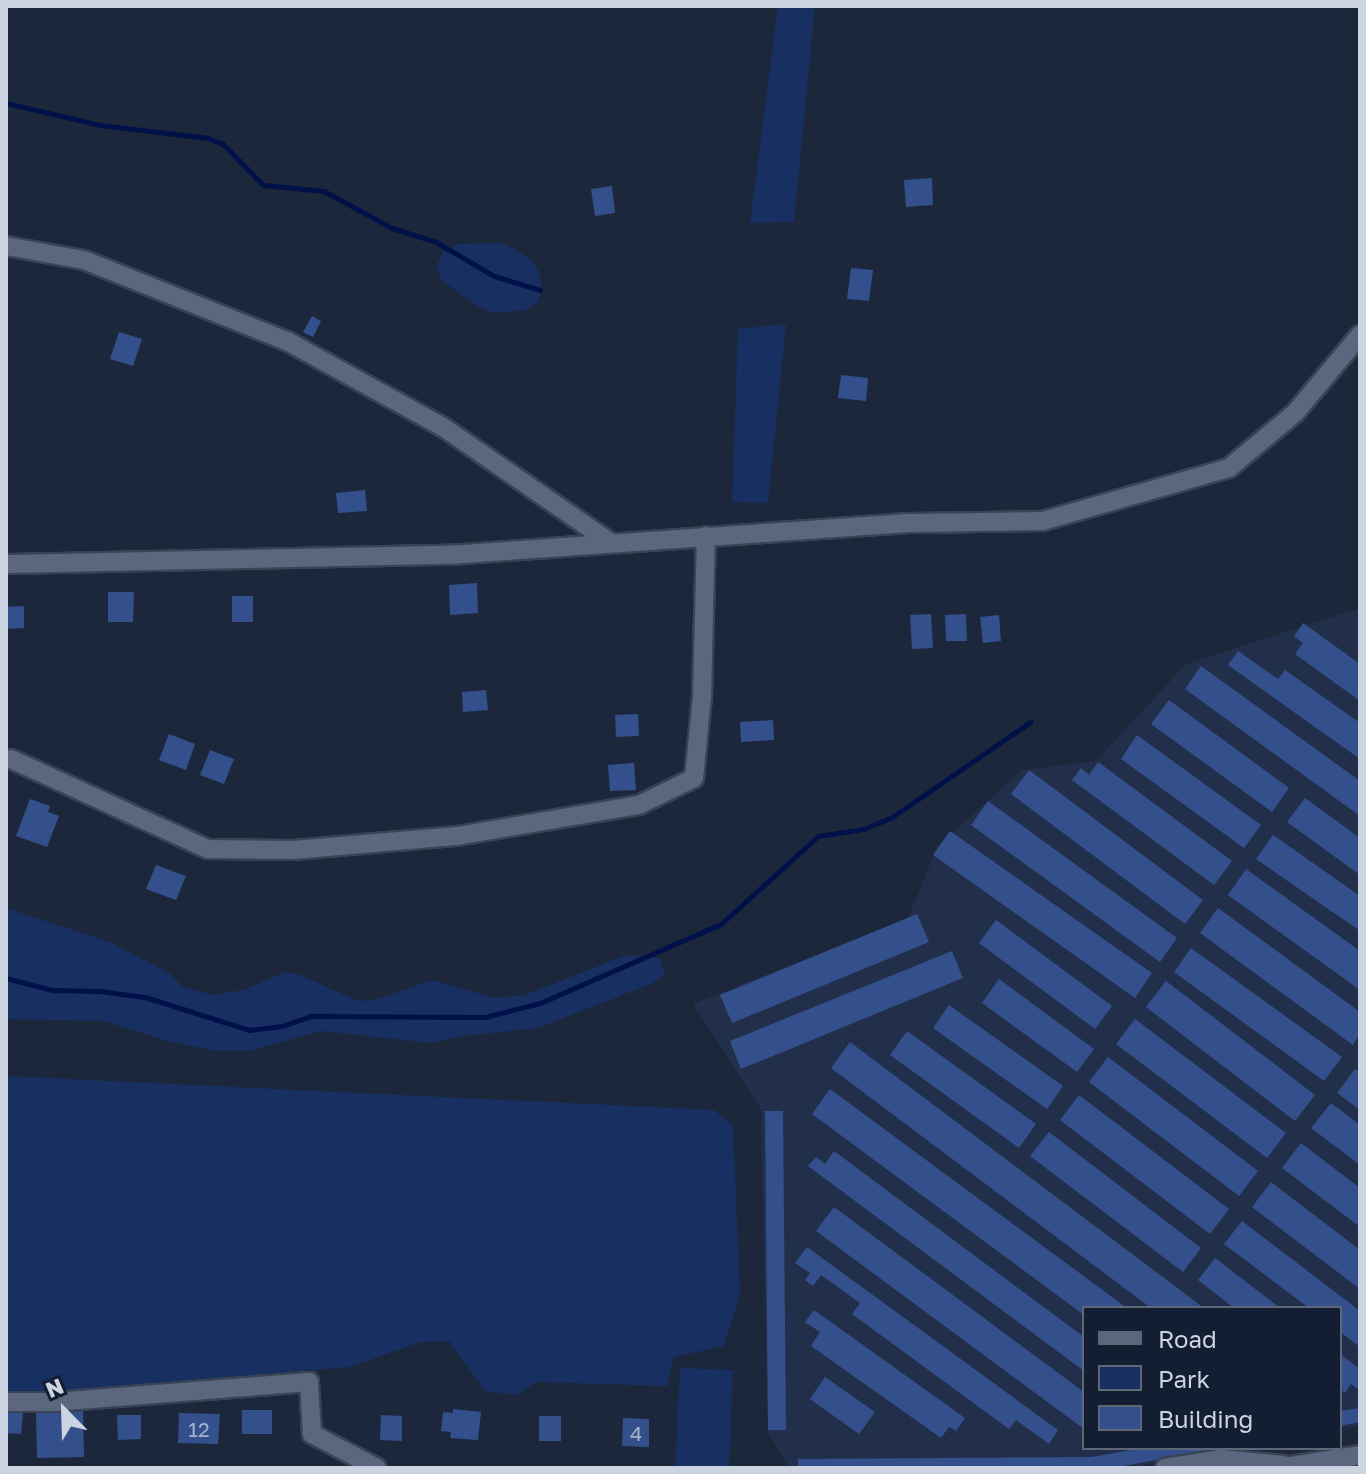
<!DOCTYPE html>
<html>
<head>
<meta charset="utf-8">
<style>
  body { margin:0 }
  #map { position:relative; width:1366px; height:1474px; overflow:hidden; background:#1c273c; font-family:"Golos Text",sans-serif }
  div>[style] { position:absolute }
  .built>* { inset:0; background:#222f4a }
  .green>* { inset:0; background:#172f61 }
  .stream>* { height:5px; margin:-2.5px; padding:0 2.5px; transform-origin:2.5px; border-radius:2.5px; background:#001149 }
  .building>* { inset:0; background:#33508d }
  .roads { filter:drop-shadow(2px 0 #3a4355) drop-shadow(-2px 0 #3a4355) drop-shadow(0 2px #3a4355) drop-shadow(0 -2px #3a4355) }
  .street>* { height:18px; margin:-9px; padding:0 9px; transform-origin:9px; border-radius:9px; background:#5a677f }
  span { translate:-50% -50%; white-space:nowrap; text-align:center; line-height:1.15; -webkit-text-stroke:6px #131e32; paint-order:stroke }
  .number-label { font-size:20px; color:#a6b3cd }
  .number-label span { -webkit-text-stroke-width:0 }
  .frame { position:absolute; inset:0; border:8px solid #ccd4e2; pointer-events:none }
  .legend { position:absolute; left:1082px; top:1306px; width:260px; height:144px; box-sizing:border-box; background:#131e32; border:2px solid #5d6778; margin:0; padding:10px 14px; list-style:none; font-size:24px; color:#ccd4e2 }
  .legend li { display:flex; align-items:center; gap:16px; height:40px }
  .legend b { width:40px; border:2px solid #5d6778 }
  .north { position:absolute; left:24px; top:1370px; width:80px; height:80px; -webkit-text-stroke:6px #131e32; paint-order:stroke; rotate:337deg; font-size:22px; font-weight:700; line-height:32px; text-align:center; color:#ccd4e2 }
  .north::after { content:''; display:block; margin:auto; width:28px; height:36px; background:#ccd4e2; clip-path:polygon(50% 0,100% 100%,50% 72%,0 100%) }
</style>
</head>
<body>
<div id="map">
  <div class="built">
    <i style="clip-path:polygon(1360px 608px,1360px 1425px,1340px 1429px,1340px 1308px,1084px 1308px,1084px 1448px,1235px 1448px,1128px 1468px,789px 1468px,768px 1432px,761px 1109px,693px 1004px,908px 918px,937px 847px,1022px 770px,1096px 761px,1186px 664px)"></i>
  </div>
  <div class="green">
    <i style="clip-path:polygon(778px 6px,815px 6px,794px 222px,750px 223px)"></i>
    <i style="clip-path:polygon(503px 243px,531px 259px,539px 272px,542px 287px,538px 302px,525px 310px,494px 313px,479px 307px,441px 280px,437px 265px,444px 251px,458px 244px)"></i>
    <i style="clip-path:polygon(786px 324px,768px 503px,732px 502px,738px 329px)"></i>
    <i style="clip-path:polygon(6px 908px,112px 943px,169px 973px,183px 987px,212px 995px,243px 990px,285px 972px,300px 975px,358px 1001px,374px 1000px,433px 980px,493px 998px,525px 995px,626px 955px,659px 958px,665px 973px,653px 983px,538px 1028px,462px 1036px,431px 1043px,322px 1031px,248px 1051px,218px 1051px,171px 1042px,104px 1021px,6px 1019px)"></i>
    <i style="clip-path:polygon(6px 1076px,714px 1110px,733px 1126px,740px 1294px,724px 1346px,674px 1357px,667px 1386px,536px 1382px,517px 1395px,485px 1391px,449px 1341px,421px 1342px,349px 1367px,6px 1397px)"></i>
    <i style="clip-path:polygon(680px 1368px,733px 1370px,729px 1468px,675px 1468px)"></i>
  </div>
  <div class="stream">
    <i style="left:6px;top:103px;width:97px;rotate:13.2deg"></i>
    <i style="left:100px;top:125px;width:109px;rotate:6.9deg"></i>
    <i style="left:208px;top:138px;width:16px;rotate:22deg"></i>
    <i style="left:223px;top:144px;width:57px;rotate:45.7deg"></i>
    <i style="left:263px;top:185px;width:61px;rotate:5.6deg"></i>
    <i style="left:324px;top:191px;width:77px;rotate:28.6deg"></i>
    <i style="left:392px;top:228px;width:46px;rotate:17.7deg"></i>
    <i style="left:436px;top:242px;width:67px;rotate:30.4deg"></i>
    <i style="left:494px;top:276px;width:48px;rotate:16.9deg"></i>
    <i style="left:6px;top:978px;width:48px;rotate:14.6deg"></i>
    <i style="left:52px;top:990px;width:47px;rotate:1.2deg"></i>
    <i style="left:99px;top:991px;width:46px;rotate:7.4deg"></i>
    <i style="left:145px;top:997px;width:109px;rotate:17.6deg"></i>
    <i style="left:249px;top:1030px;width:33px;rotate:-7deg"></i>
    <i style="left:282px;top:1026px;width:31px;rotate:-19deg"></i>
    <i style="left:311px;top:1016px;width:174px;rotate:0.3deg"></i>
    <i style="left:485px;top:1017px;width:57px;rotate:-14.3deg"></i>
    <i style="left:540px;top:1003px;width:197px;rotate:-23.6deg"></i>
    <i style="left:721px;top:924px;width:131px;rotate:-42.2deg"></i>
    <i style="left:818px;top:836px;width:47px;rotate:-8.7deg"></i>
    <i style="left:864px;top:829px;width:30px;rotate:-23deg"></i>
    <i style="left:892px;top:817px;width:168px;rotate:-34.5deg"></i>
  </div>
  <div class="building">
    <i style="clip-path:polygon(932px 178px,933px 205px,906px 207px,904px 180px)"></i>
    <i style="clip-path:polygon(612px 186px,615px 213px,595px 216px,591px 189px)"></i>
    <i style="clip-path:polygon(851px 268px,873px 270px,869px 301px,847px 299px)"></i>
    <i style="clip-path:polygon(312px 316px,321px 321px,313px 337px,303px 332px)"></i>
    <i style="clip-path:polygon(119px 332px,142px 339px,133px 366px,110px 359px)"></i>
    <i style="clip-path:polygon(841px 375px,868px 378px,866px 401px,838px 398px)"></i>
    <i style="clip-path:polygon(365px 490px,367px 511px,338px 513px,336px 493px)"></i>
    <i style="clip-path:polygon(477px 583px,478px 613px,450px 615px,449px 585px)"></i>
    <i style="clip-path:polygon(108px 592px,134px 592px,133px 622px,108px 622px)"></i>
    <i style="clip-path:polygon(232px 596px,253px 596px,253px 622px,232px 622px)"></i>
    <i style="clip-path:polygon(24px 606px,24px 628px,6px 629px,6px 607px)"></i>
    <i style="clip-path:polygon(931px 614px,933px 648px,912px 649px,910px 615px)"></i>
    <i style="clip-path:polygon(966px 614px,967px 641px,946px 641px,945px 615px)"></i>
    <i style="clip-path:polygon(999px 615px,1001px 641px,983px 643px,980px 617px)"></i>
    <i style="clip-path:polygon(1303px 623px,1360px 664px,1360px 701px,1295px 654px,1303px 643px,1294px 636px)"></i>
    <i style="clip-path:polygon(1238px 651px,1278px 679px,1285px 670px,1360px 723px,1360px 759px,1228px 665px)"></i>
    <i style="clip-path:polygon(1201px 666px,1360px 781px,1360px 816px,1185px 689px)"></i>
    <i style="clip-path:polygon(486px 690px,488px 710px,463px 712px,462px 692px)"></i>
    <i style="clip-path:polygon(1169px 700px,1289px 788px,1272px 812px,1151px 724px)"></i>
    <i style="clip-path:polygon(638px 714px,639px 736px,616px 737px,615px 715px)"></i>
    <i style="clip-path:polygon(773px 720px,774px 740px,741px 742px,740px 722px)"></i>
    <i style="clip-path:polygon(169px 734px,195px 744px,186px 770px,159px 760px)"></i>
    <i style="clip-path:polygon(1137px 735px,1261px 825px,1244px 848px,1121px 759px)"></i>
    <i style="clip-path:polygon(210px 750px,234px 759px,224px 784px,200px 775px)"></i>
    <i style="clip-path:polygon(1098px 762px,1232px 861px,1214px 885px,1072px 780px,1081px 768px,1089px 775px)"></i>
    <i style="clip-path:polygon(634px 763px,636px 790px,610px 791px,608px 765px)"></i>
    <i style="clip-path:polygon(1029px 770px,1203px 900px,1185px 924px,1011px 794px)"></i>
    <i style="clip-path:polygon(1305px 798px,1360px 838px,1360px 875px,1287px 822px)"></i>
    <i style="clip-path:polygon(30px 799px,50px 806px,48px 812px,59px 816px,47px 847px,16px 836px)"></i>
    <i style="clip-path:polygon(988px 801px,1177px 938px,1160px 962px,971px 825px)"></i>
    <i style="clip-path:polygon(950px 831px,1152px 973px,1135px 998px,933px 855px)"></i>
    <i style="clip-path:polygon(1273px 835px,1360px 896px,1360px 931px,1256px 859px)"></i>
    <i style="clip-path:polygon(156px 865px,186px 876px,176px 900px,146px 889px)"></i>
    <i style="clip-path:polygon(1246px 869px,1360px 951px,1360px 990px,1228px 895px)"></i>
    <i style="clip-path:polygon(1218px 908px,1360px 1012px,1360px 1034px,1353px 1045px,1200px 933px)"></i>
    <i style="clip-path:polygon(917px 914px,929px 942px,732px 1023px,720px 995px)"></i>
    <i style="clip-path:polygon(996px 920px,1112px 1006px,1095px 1029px,979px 943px)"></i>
    <i style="clip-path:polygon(1191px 948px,1342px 1057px,1324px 1081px,1174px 972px)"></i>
    <i style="clip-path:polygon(952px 951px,963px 978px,741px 1069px,730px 1041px)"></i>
    <i style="clip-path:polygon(999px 979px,1094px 1049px,1077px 1072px,982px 1003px)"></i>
    <i style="clip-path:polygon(1166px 981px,1315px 1095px,1295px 1121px,1146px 1007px)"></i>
    <i style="clip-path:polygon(949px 1005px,1063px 1086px,1047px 1109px,933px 1028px)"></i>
    <i style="clip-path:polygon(1135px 1019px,1286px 1133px,1267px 1158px,1116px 1044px)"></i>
    <i style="clip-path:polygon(907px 1031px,1036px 1124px,1019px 1148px,890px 1055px)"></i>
    <i style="clip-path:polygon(850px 1042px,1204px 1308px,1151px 1308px,831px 1068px)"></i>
    <i style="clip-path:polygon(1108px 1057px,1258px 1171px,1239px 1196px,1089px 1082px)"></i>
    <i style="clip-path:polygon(1355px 1069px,1360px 1072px,1360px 1110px,1337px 1093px)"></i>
    <i style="clip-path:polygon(830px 1089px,1127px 1308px,1084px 1308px,1084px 1315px,812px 1114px)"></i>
    <i style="clip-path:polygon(1079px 1095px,1229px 1209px,1210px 1234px,1060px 1120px)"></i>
    <i style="clip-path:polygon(1331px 1103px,1360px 1125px,1360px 1165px,1311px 1128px)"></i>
    <i style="clip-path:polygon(765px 1111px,783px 1111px,786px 1430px,768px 1430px)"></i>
    <i style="clip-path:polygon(1049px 1132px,1201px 1248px,1183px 1272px,1030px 1156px)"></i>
    <i style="clip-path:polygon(1301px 1143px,1360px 1188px,1360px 1227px,1282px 1168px)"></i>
    <i style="clip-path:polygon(834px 1151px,1084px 1337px,1084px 1371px,808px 1166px,816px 1157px,825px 1164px)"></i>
    <i style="clip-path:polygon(1271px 1182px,1360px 1250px,1360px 1289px,1252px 1207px)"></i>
    <i style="clip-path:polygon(834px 1207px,1084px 1392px,1084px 1429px,816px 1231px)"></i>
    <i style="clip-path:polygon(1242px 1221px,1360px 1311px,1360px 1347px,1340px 1332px,1340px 1308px,1309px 1308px,1224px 1244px)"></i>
    <i style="clip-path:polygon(807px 1247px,1058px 1430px,1049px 1444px,1016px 1420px,1009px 1429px,852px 1314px,860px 1303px,821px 1275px,813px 1286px,805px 1280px,810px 1273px,795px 1263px)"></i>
    <i style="clip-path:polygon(1215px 1258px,1280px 1308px,1234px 1308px,1198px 1280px)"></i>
    <i style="clip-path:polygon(814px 1310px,965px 1418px,956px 1431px,949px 1427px,941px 1438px,811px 1346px,820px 1332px,805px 1322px)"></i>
    <i style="clip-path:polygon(1340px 1354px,1360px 1369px,1360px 1391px,1351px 1384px,1345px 1393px,1340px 1389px)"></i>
    <i style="clip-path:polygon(825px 1377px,875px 1412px,859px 1434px,810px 1399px)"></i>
    <i style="clip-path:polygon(1360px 1408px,1360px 1422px,1340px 1426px,1340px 1411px)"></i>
    <i style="clip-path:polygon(453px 1409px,481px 1412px,478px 1440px,450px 1438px,451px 1432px,441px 1431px,443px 1412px,453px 1413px)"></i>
    <i style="clip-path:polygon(242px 1410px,272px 1410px,272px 1434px,242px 1434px)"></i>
    <i style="clip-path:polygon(6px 1411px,23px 1413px,21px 1434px,6px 1433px)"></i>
    <i style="clip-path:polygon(83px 1411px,84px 1457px,37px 1458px,36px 1413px)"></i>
    <i style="clip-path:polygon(179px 1413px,220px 1414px,218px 1444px,178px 1443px)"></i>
    <i style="clip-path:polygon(117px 1415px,141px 1415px,141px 1439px,118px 1440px)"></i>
    <i style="clip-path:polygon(381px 1415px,402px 1416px,402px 1441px,380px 1440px)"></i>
    <i style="clip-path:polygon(539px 1416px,561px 1416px,561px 1441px,539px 1441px)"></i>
    <i style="clip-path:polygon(623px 1418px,649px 1419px,649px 1447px,622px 1446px)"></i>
    <i style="clip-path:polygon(1143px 1448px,1212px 1450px,1112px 1468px,798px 1468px,798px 1459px,1092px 1457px)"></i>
  </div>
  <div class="roads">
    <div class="street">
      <i style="left:6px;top:246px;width:79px;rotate:10.2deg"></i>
      <i style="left:84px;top:260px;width:219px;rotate:21.8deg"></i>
      <i style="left:287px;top:341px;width:178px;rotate:28.9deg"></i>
      <i style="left:443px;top:427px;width:204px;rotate:34.6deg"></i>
      <i style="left:6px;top:564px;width:443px;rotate:-1.2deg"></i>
      <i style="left:449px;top:555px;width:460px;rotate:-4deg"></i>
      <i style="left:908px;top:523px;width:135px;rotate:-0.8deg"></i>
      <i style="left:1043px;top:521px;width:193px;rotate:-15.9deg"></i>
      <i style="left:1229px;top:468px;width:86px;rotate:-39.8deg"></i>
      <i style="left:1295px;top:413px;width:102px;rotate:-50.2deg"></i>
      <i style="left:11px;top:759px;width:217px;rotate:24.6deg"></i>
      <i style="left:208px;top:849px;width:85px;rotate:0.7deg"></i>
      <i style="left:293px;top:850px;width:165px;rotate:-4.9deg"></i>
      <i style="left:457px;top:836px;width:185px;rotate:-9.7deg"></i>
      <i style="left:639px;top:805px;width:61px;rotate:-26.1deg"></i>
      <i style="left:694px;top:778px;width:81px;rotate:-84.4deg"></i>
      <i style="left:702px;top:697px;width:161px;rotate:-88.6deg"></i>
      <i style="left:6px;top:1402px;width:48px"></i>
      <i style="left:54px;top:1402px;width:256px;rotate:-4.5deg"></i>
      <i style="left:309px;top:1382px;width:52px;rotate:86.7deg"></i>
      <i style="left:312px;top:1434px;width:73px;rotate:27.6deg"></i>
      <i style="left:1165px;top:1468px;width:57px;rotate:-9.1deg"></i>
      <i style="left:1221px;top:1459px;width:63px;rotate:5.4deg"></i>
      <i style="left:1278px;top:1468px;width:83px;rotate:-9deg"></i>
    </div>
  </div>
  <div class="number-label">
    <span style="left:199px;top:1429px">12</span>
    <span style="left:636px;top:1433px">4</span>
  </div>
  <div class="frame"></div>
  <ul class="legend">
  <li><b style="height:10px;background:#5a677f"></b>Road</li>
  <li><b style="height:22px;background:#172f61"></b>Park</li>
  <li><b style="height:22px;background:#33508d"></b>Building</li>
  </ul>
  <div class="north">N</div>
</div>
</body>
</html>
